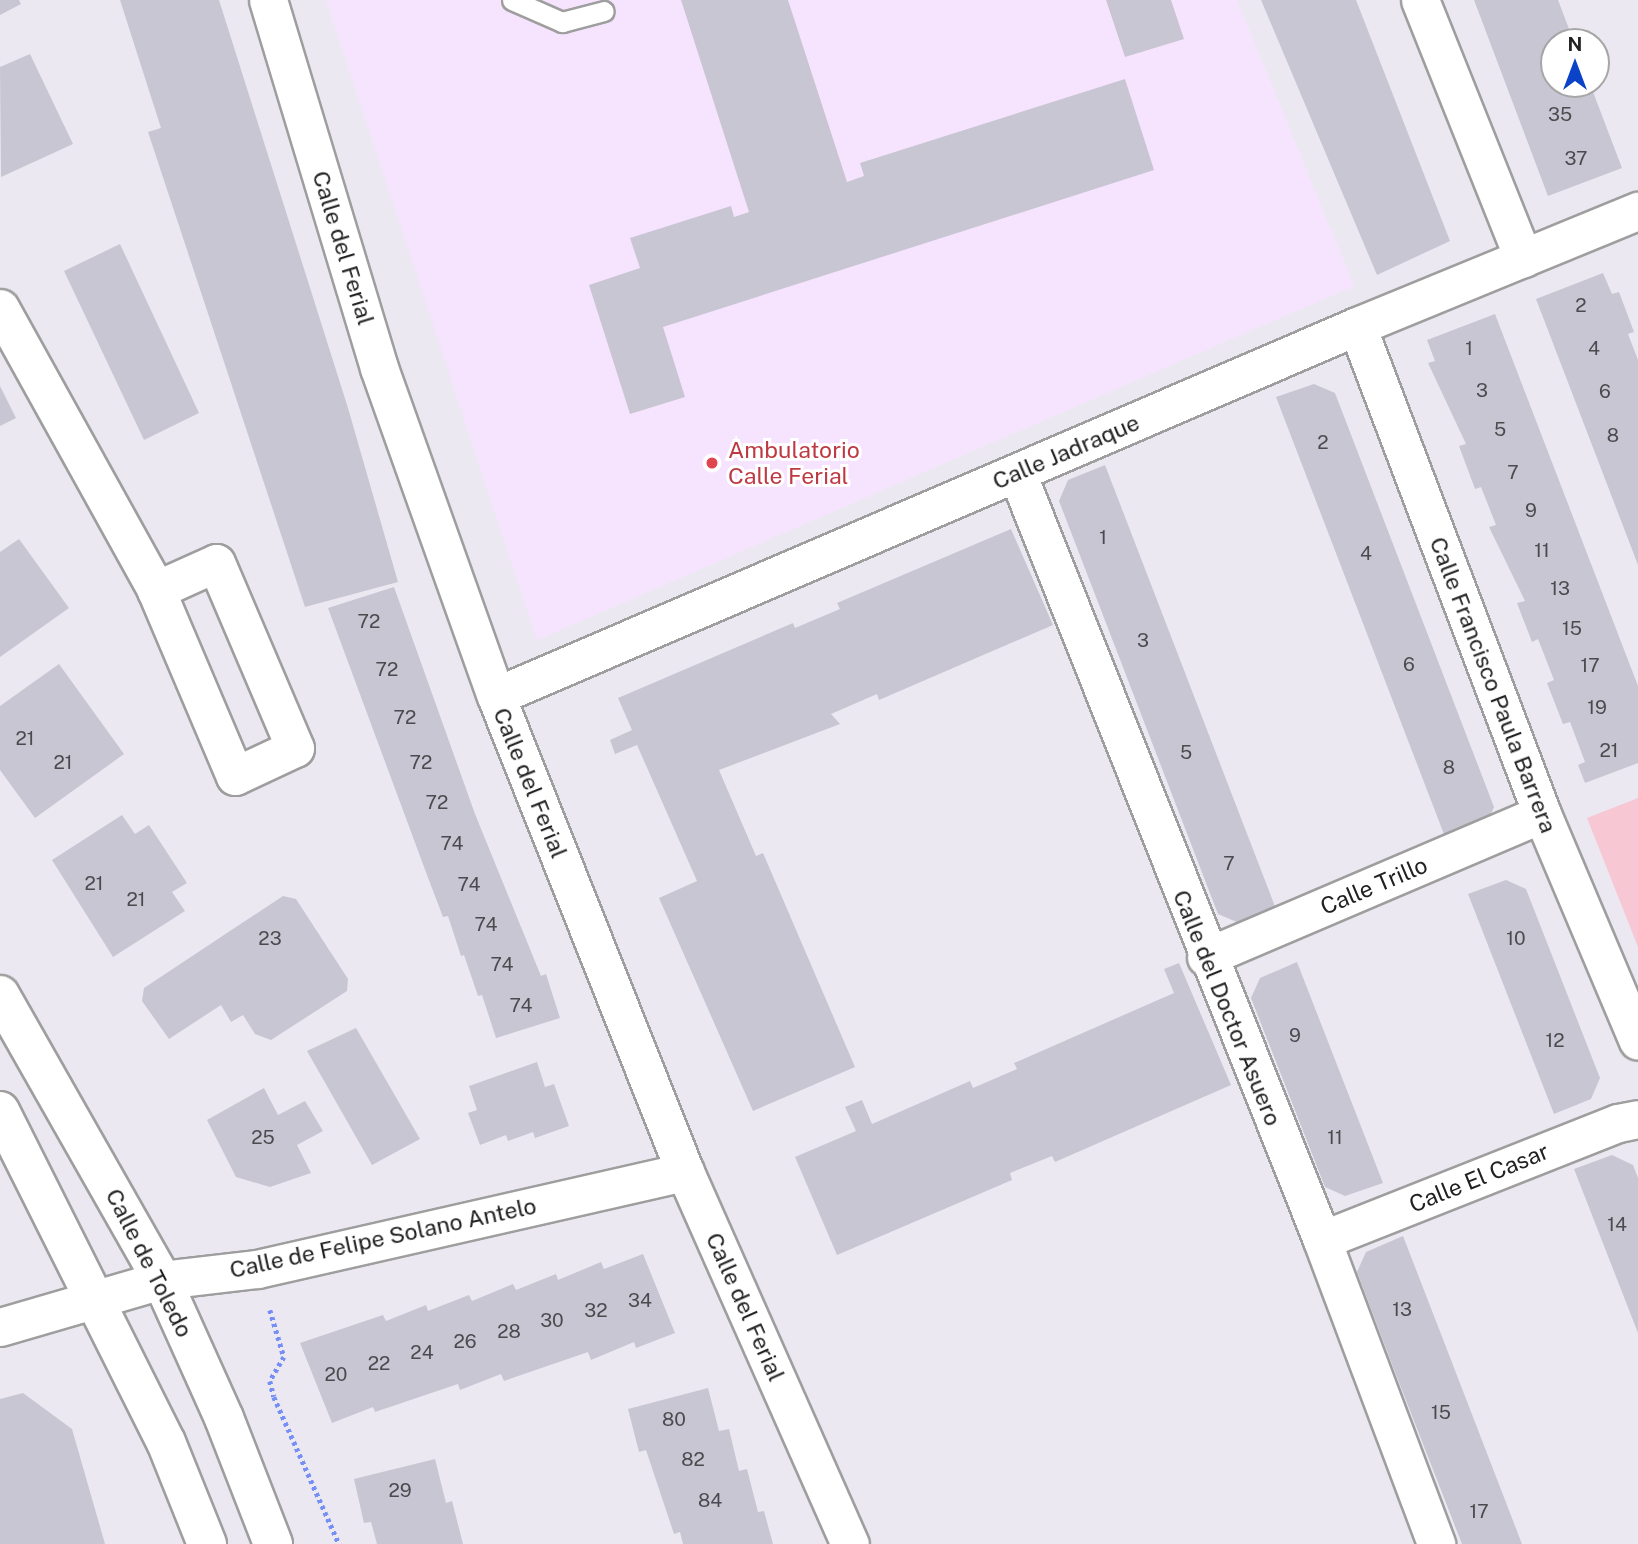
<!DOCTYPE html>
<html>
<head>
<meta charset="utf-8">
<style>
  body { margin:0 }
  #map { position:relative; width:1638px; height:1544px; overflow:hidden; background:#ebe8f1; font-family:"Public Sans",sans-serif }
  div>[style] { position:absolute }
  .education>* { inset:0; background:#f6e4fe }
  .park>* { inset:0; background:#f7c8d3 }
  .building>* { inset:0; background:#c8c6d3 }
  .path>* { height:4.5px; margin-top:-2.25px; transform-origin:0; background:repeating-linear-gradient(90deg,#768ff4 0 3.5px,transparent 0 7px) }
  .roads { filter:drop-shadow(2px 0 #9e9e9e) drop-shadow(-2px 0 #9e9e9e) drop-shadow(0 2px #9e9e9e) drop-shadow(0 -2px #9e9e9e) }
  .service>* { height:19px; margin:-9.5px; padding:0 9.5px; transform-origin:9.5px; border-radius:9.5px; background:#fff }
  .minor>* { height:37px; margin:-18.5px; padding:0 18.5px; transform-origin:18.5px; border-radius:18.5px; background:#fff }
  .tertiary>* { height:38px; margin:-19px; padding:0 19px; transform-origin:19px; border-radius:19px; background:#fff }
  .dots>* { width:19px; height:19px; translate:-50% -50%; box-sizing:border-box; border:4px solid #fff; border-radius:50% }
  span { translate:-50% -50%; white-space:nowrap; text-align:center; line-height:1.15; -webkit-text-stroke:6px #fff; paint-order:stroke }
  .number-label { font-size:19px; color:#4b4a4e }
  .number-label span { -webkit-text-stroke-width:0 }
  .street-label { font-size:23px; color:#212121 }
  .health-label { font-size:23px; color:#be3a42 }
  .left { translate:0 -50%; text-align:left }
  .north { position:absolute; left:1540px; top:28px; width:70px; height:70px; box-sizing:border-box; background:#fff; border:2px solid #a6a6a6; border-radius:50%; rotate:0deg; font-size:19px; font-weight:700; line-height:28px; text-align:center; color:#212121 }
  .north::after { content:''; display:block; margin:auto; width:24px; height:32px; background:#0a42c8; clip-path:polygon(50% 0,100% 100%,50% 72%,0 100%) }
</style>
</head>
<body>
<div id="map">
  <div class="education">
    <i style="clip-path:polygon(326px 0,1237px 0,1354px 286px,537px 640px)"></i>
  </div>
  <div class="park">
    <i style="clip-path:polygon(1638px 798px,1638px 947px,1587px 818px)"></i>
  </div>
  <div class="building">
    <i style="clip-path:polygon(0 0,19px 0,21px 4px,0 15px)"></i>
    <i style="clip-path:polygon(120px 0,219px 0,348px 408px,398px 582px,305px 607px,148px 132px,161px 128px)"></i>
    <i style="clip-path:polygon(681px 0,788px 0,847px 182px,864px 176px,860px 163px,1125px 79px,1154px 170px,663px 327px,685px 397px,630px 414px,589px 285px,640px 268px,630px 238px,731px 206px,734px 217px,749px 212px)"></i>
    <i style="clip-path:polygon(1106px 0,1171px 0,1184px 39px,1125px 57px)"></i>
    <i style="clip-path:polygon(1261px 0,1356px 0,1450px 241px,1377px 275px)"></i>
    <i style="clip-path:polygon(1474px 0,1558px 0,1574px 42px,1554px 42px,1554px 84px,1590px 84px,1622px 168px,1548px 196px)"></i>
    <i style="clip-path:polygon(30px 54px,73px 144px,1px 177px,0 67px)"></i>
    <i style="clip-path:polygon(120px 244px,199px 413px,144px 440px,64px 271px)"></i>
    <i style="clip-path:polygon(1603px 273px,1612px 294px,1619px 292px,1634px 332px,1628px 334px,1638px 360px,1638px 565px,1536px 299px)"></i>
    <i style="clip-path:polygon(1495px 314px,1638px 686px,1638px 763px,1585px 783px,1578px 765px,1585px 762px,1570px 722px,1563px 724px,1547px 683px,1554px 680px,1538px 639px,1532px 642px,1517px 603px,1525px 601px,1489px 527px,1496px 525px,1481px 487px,1475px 489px,1459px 446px,1466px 444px,1428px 363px,1435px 361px,1427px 340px)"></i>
    <i style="clip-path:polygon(1314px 384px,1335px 393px,1494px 807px,1485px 827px,1447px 842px,1276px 397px)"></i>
    <i style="clip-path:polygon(0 386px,16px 418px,0 426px)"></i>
    <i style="clip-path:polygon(1105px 465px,1276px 909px,1239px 923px,1218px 914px,1059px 501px,1068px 480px)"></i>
    <i style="clip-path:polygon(1011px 529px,1053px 625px,879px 700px,877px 694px,831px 714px,840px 724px,719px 770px,756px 856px,763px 853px,855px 1067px,753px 1111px,659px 898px,697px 881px,637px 745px,615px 754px,610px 740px,632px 730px,618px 698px,793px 623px,795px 628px,840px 609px,837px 603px)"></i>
    <i style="clip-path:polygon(19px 539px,69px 608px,0 657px,0 552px)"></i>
    <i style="clip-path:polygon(394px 587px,475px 814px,541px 976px,546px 974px,560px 1018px,496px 1038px,482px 995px,478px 996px,464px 955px,461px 956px,448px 916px,443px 917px,427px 875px,328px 608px)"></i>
    <i style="clip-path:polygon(59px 664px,124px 754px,35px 818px,0 770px,0 706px)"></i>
    <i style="clip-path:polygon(122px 815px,135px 834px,149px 825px,187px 883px,172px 892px,185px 911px,113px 957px,52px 860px)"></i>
    <i style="clip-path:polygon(1506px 880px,1526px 889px,1600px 1078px,1591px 1099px,1554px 1114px,1468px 894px)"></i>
    <i style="clip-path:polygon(283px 896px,296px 899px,348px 979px,347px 991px,271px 1040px,255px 1034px,243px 1015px,231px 1022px,221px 1005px,169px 1039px,142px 1001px,144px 988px)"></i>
    <i style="clip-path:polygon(1297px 962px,1383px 1183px,1345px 1196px,1325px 1187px,1251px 998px,1260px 978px)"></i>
    <i style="clip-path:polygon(1179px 963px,1231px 1085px,1055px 1162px,1052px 1156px,1010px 1173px,1012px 1180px,837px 1255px,795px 1157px,856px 1131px,845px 1107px,862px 1100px,872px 1124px,970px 1081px,973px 1088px,1017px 1069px,1014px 1063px,1174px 993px,1164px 969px)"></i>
    <i style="clip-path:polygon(356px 1028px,420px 1139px,372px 1165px,307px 1051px)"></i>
    <i style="clip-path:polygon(537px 1062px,545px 1087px,554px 1084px,569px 1126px,535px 1138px,533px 1132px,508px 1141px,506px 1135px,480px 1145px,468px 1113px,477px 1110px,469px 1086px)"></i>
    <i style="clip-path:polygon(264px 1088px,278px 1115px,305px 1101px,323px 1131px,297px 1145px,311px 1173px,270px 1187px,236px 1177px,207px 1120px)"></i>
    <i style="clip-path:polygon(1612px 1155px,1633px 1165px,1638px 1178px,1638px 1333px,1574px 1169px)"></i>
    <i style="clip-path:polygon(1403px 1236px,1446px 1347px,1522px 1544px,1462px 1544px,1393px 1367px,1357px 1272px,1366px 1252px)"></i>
    <i style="clip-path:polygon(643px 1254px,675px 1333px,636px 1348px,634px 1342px,591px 1360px,588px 1352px,504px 1381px,501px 1374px,460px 1390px,458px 1384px,375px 1412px,373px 1407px,332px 1423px,300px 1343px,383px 1315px,386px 1321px,426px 1305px,428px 1311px,469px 1295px,472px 1301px,513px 1284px,516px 1290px,556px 1274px,558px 1280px,601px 1262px,604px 1269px)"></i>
    <i style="clip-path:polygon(708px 1388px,719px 1431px,729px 1429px,739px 1471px,747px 1469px,758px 1512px,764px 1511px,773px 1544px,683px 1544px,680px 1532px,674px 1534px,646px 1450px,639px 1452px,628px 1409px)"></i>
    <i style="clip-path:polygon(23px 1393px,72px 1429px,105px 1544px,0 1544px,0 1399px)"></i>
    <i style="clip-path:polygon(435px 1459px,446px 1503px,452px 1501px,463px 1544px,377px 1544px,371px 1522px,364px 1523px,354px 1479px)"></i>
  </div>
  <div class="path">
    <i style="left:270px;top:1310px;width:49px;rotate:73.4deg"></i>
    <i style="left:284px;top:1357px;width:28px;rotate:120deg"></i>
    <i style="left:270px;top:1381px;width:16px;rotate:76deg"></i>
    <i style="left:274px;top:1397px;width:161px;rotate:66.1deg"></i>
  </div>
  <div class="roads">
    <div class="service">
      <i style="left:512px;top:0;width:55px;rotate:23.7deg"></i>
      <i style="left:562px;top:22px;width:43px;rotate:-14.7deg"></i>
    </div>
    <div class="minor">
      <i style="left:268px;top:0;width:384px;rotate:73.2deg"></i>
      <i style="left:379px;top:368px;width:348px;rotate:70.4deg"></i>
      <i style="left:496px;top:696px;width:512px;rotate:68.34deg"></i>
      <i style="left:685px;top:1172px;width:407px;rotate:66.1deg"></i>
      <i style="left:1420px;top:0;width:278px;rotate:68.2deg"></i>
      <i style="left:0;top:308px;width:322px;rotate:61deg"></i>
      <i style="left:156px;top:590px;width:202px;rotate:67deg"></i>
      <i style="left:235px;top:776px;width:66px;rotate:-25deg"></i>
      <i style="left:295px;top:748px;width:201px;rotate:-113.1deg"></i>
      <i style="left:216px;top:563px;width:66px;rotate:155.8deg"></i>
      <i style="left:1357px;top:326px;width:522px;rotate:69.24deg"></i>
      <i style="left:1542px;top:814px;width:246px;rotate:67.1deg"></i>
      <i style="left:1017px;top:473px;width:825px;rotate:68.31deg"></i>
      <i style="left:1322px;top:1240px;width:325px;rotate:69.4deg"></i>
      <i style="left:496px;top:696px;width:937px;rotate:-23.25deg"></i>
      <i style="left:1357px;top:326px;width:304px;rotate:-22.3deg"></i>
      <i style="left:1206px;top:957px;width:365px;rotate:-23.1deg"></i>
      <i style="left:1322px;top:1240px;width:318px;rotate:-21.6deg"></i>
      <i style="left:1618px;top:1123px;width:20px;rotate:-11deg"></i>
      <i style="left:0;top:1327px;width:169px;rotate:-16.2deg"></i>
      <i style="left:162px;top:1280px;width:96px;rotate:-6.6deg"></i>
      <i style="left:257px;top:1269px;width:439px;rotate:-12.8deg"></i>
    </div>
    <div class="tertiary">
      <i style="left:0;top:995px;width:328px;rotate:60.4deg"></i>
      <i style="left:162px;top:1280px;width:151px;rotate:65.8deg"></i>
      <i style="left:224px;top:1418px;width:135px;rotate:68.7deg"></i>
      <i style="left:0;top:1111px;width:370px;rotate:63.4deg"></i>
      <i style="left:166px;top:1442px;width:110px;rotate:68.1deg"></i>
    </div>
  </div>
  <div class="dots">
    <i style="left:712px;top:463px;background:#e0444e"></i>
  </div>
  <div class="number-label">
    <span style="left:1560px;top:115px">35</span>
    <span style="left:1576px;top:159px">37</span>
    <span style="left:1581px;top:306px">2</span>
    <span style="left:1469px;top:349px">1</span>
    <span style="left:1594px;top:349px">4</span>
    <span style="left:1482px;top:391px">3</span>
    <span style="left:1605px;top:392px">6</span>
    <span style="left:1500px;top:430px">5</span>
    <span style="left:1613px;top:436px">8</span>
    <span style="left:1323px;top:443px">2</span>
    <span style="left:1513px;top:473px">7</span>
    <span style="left:1531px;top:511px">9</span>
    <span style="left:1103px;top:538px">1</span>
    <span style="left:1542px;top:551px">11</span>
    <span style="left:1366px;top:554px">4</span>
    <span style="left:1560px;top:589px">13</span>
    <span style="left:369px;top:622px">72</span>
    <span style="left:1572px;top:629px">15</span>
    <span style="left:1143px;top:641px">3</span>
    <span style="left:1409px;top:665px">6</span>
    <span style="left:1590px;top:666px">17</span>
    <span style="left:387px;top:670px">72</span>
    <span style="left:1597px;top:708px">19</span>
    <span style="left:405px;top:718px">72</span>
    <span style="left:25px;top:739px">21</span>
    <span style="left:1609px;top:751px">21</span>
    <span style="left:1186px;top:753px">5</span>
    <span style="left:63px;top:763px">21</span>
    <span style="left:421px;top:763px">72</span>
    <span style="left:1449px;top:768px">8</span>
    <span style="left:437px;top:803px">72</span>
    <span style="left:452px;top:844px">74</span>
    <span style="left:1229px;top:864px">7</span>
    <span style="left:94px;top:884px">21</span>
    <span style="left:469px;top:885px">74</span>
    <span style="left:136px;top:900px">21</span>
    <span style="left:486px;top:925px">74</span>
    <span style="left:270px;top:939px">23</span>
    <span style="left:1516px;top:939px">10</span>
    <span style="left:502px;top:965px">74</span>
    <span style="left:521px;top:1006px">74</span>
    <span style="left:1295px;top:1036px">9</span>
    <span style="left:1555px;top:1041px">12</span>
    <span style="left:263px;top:1138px">25</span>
    <span style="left:1335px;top:1138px">11</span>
    <span style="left:1617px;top:1225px">14</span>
    <span style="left:640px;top:1301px">34</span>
    <span style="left:1402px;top:1310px">13</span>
    <span style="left:596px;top:1311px">32</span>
    <span style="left:552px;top:1321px">30</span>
    <span style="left:509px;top:1332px">28</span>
    <span style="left:465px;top:1342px">26</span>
    <span style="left:422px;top:1353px">24</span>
    <span style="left:379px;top:1364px">22</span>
    <span style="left:336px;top:1375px">20</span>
    <span style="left:1441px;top:1413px">15</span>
    <span style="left:674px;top:1420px">80</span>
    <span style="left:693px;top:1460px">82</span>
    <span style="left:400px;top:1491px">29</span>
    <span style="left:710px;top:1501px">84</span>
    <span style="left:1479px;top:1512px">17</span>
  </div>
  <div class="street-label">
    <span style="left:343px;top:248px;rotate:73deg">Calle del Ferial</span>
    <span style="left:1066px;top:452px;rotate:-23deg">Calle Jadraque</span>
    <span style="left:1493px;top:685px;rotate:69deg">Calle Francisco Paula Barrera</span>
    <span style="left:530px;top:783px;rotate:68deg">Calle del Ferial</span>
    <span style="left:1374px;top:886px;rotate:-23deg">Calle Trillo</span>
    <span style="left:1227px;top:1008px;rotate:68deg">Calle del Doctor Asuero</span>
    <span style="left:1479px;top:1178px;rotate:-22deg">Calle El Casar</span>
    <span style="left:383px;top:1238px;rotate:-12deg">Calle de Felipe Solano Antelo</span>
    <span style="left:149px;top:1263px;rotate:63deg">Calle de Toledo</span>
    <span style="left:745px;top:1307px;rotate:66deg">Calle del Ferial</span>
  </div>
  <div class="health-label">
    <span class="left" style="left:728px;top:463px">Ambulatorio<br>Calle Ferial</span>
  </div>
  <div class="north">N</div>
</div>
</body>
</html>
